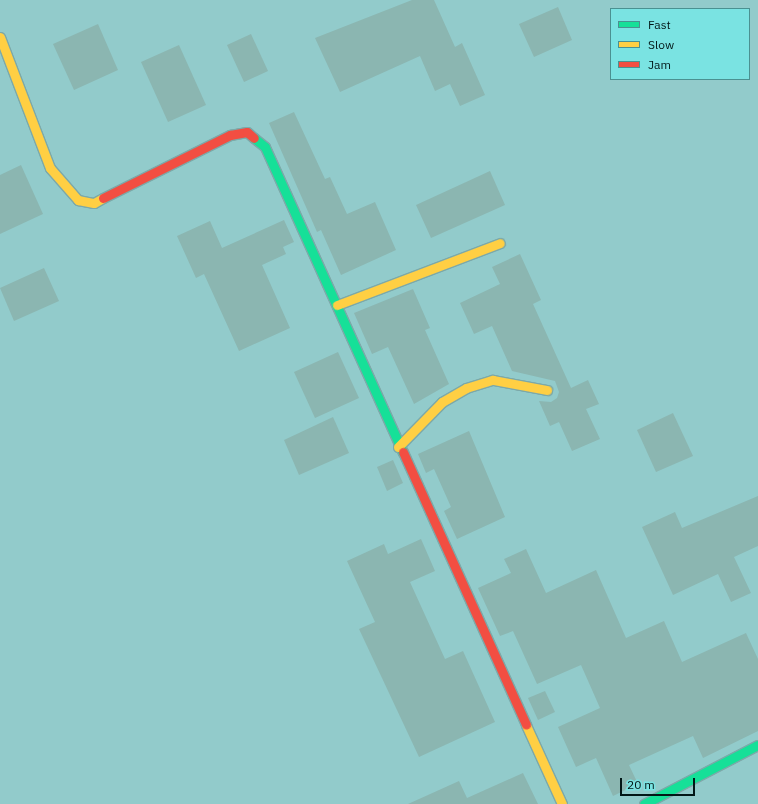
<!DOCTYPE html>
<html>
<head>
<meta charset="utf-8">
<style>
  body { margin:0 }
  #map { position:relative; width:758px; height:804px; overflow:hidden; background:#92cbcb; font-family:"IBM Plex Sans",sans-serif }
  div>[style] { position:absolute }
  .building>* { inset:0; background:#8bb6b1 }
  .roads { filter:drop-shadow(1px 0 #7ca9a9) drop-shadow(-1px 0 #7ca9a9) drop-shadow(0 1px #7ca9a9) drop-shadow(0 -1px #7ca9a9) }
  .fast>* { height:9px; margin:-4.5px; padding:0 4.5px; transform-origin:4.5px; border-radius:4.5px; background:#16e098 }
  .slow>* { height:9px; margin:-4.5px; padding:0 4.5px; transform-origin:4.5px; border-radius:4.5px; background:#ffcf43 }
  .jam>* { height:9px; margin:-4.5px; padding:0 4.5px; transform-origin:4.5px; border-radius:4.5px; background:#f24e42 }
  span { translate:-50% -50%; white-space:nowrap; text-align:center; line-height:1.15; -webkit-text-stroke:3px #7ae3e2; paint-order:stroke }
  .legend { position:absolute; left:610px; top:8px; width:140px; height:72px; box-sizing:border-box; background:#7ae3e2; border:1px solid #4a9191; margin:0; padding:5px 7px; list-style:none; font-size:12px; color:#021717 }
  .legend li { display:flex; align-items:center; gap:8px; height:20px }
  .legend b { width:20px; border:1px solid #4a9191 }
  .scale { position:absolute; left:620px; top:778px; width:75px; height:18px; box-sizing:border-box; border:2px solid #021717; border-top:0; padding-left:5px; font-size:12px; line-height:14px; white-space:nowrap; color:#021717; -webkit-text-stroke:3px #7ae3e2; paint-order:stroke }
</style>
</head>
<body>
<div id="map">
  <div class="building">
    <i style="clip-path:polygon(412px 0,434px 0,455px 47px,462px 43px,485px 95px,460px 106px,450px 84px,435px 91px,420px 56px,340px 92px,315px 38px)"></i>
    <i style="clip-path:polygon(558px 7px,572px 40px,534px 57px,519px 24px)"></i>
    <i style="clip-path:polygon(98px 24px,118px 70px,74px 90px,53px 44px)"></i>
    <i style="clip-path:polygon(251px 34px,268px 71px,244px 82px,227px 45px)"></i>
    <i style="clip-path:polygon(179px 45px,206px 105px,168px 122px,141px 62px)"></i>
    <i style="clip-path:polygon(294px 112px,325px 179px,330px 177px,347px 214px,375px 202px,396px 250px,341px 275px,321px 230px,317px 232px,269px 123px)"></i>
    <i style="clip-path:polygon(21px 165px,43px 214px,0 234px,0 175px)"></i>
    <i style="clip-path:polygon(490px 171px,505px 205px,431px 238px,416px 205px)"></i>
    <i style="clip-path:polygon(284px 220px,294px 242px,283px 247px,286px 254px,262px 265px,290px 328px,239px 351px,204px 274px,196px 278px,177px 236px,210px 221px,222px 248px)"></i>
    <i style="clip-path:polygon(520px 254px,541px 300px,533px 304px,571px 388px,588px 380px,599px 404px,586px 409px,600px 439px,572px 451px,559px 422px,550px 426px,539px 401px,551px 402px,557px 398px,559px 392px,555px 381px,512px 371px,492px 326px,474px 334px,460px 303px,500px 284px,492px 267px)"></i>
    <i style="clip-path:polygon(44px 268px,59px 301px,14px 321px,0 288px)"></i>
    <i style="clip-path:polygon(413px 289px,430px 328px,425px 330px,449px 384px,414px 404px,388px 347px,372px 354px,354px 313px)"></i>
    <i style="clip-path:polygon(338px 352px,359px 398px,315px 418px,294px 372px)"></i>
    <i style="clip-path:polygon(673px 413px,693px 456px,656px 472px,637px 430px)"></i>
    <i style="clip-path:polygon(333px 417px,349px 453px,299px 475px,284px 440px)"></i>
    <i style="clip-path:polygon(469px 431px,505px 517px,457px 539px,444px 511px,451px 507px,434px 469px,426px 473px,418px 454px)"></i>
    <i style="clip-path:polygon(393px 460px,403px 483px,387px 491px,377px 467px)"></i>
    <i style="clip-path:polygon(758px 496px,758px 546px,734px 557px,751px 593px,731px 602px,718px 574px,673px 595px,642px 527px,675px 512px,682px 528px)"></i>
    <i style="clip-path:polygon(421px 539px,435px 571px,410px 582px,445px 659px,463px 651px,495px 722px,419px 757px,359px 629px,375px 622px,347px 561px,384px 544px,388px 554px)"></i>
    <i style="clip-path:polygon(526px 549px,546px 593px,596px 570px,626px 638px,664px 621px,682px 662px,746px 633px,758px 659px,758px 731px,703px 758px,693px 736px,629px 765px,638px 784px,613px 796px,596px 758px,576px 767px,558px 727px,600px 708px,581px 665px,537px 684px,513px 631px,500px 636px,478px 588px,511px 573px,504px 559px)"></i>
    <i style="clip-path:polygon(545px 691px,555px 712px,538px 720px,528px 698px)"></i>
    <i style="clip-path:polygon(523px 773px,538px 804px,408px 804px,459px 781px,467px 798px)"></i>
  </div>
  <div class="roads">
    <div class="fast">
      <i style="left:254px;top:138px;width:14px;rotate:39deg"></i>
      <i style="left:265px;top:147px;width:335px;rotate:65.7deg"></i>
      <i style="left:644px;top:804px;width:128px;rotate:-27.4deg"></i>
    </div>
    <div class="slow">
      <i style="left:0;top:37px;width:140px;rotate:69.1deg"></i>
      <i style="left:50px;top:168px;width:43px;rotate:48.8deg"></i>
      <i style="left:78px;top:200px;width:16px;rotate:11deg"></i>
      <i style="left:94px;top:203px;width:10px;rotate:-29deg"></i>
      <i style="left:337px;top:305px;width:174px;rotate:-20.8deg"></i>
      <i style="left:398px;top:447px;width:63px;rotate:-45.6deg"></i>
      <i style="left:442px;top:402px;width:28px;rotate:-30deg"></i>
      <i style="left:466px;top:388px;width:28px;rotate:-17deg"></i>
      <i style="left:493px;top:380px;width:55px;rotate:10.5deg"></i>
      <i style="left:526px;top:725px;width:87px;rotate:65.5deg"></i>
    </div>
    <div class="jam">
      <i style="left:103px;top:198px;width:142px;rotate:-26.4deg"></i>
      <i style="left:230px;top:135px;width:17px;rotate:-10deg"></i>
      <i style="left:247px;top:132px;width:9px;rotate:41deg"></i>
      <i style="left:403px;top:452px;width:299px;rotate:65.7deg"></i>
    </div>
  </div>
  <ul class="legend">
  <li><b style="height:5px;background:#16e098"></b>Fast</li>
  <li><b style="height:5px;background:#ffcf43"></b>Slow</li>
  <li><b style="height:5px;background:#f24e42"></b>Jam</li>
  </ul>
  <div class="scale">20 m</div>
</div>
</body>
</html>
